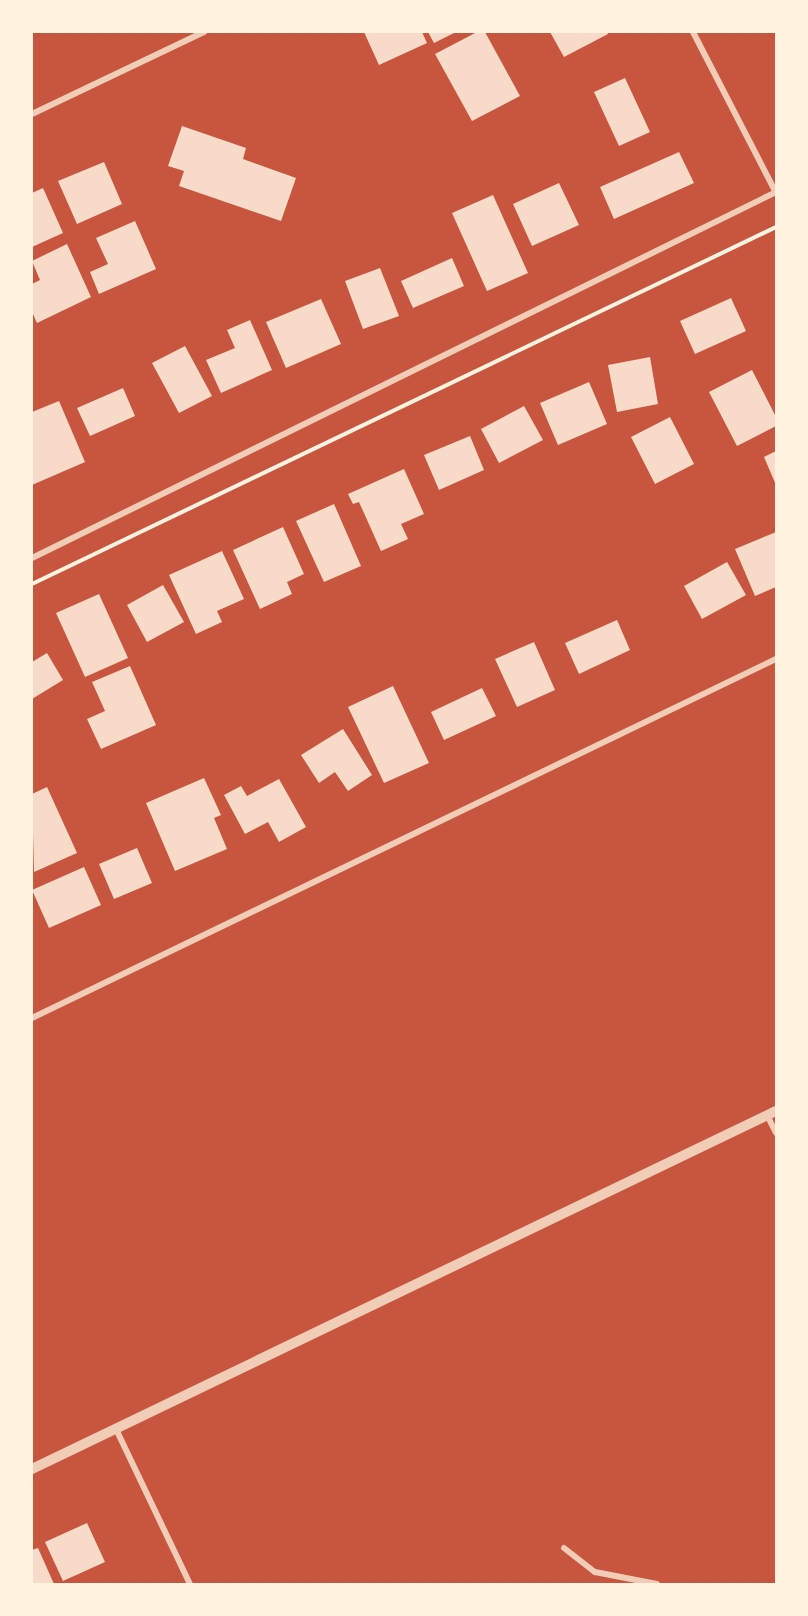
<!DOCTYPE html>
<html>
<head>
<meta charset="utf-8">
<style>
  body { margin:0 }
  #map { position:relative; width:808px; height:1616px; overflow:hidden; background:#c8553d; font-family:Montserrat,sans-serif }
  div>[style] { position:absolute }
  .building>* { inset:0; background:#f7dbc8 }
  .path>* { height:4px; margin:-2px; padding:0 2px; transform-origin:2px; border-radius:2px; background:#fff3e0 }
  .minor>* { height:6px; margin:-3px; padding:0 3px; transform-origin:3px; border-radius:3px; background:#f1ccb7 }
  .tertiary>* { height:10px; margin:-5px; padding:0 5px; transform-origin:5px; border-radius:5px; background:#f1ccb7 }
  span { translate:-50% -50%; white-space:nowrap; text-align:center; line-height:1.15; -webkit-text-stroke:6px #fff3e0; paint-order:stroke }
  .frame { position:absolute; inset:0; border:33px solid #fff3e0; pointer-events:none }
</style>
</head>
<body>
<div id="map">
  <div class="building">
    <i style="clip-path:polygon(364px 32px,422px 32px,427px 43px,379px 65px)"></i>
    <i style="clip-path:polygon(428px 32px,456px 32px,434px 43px)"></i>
    <i style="clip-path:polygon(477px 32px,485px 32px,520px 96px,472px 121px,435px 54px)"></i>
    <i style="clip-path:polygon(550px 32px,607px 32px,608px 34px,564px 57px)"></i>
    <i style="clip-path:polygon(625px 78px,650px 132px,619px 146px,594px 92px)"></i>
    <i style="clip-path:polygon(182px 126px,246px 148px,243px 159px,296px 178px,281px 221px,179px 186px,184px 171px,168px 166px)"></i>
    <i style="clip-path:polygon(679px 152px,694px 183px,614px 219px,600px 187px)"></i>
    <i style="clip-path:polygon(104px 162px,122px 204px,77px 224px,58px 181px)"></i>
    <i style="clip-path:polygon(559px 183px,579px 225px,532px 246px,513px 204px)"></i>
    <i style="clip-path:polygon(43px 188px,63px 233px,32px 247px,32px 193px)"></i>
    <i style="clip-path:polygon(493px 195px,528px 273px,487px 291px,452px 213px)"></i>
    <i style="clip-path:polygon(135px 221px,156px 269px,99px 294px,90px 272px,108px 264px,96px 238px)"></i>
    <i style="clip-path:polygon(67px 244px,91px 297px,37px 323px,32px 312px,32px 284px,40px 280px,32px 261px)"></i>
    <i style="clip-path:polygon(452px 258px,464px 286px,413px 308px,401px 281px)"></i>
    <i style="clip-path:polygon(380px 268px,399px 316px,363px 329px,345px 281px)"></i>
    <i style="clip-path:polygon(731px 298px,746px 331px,695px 354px,680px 321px)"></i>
    <i style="clip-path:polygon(321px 299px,341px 344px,286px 368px,266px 322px)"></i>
    <i style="clip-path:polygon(250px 320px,272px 370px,221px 393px,206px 360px,235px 348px,227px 330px)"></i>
    <i style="clip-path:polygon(185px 346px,212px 396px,179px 413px,152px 363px)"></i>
    <i style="clip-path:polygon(650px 357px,658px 404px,617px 412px,608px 365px)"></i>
    <i style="clip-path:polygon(752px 370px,776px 417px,776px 426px,737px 446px,709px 392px)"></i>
    <i style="clip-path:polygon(589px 382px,607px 424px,558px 445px,540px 403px)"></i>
    <i style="clip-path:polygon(123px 388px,135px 416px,90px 436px,77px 408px)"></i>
    <i style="clip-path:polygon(59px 401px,85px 462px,32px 485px,32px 412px)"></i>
    <i style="clip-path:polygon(524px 406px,543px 440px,499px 463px,481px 429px)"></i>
    <i style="clip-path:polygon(670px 417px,694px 464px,655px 484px,631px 437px)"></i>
    <i style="clip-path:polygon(470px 436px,484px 470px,439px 490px,424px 455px)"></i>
    <i style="clip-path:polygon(776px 451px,776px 485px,764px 457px)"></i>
    <i style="clip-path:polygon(404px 469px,424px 514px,401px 524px,408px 539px,381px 551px,359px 502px,353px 504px,348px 494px)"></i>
    <i style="clip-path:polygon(334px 504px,361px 566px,324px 582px,296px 521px)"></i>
    <i style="clip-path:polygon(283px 527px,304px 574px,287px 582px,292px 594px,260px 609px,233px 550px)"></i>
    <i style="clip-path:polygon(776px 532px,776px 587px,755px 596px,735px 549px)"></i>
    <i style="clip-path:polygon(222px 551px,244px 599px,217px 611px,222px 622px,196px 634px,169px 575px)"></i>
    <i style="clip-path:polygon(727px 562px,746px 595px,702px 619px,684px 586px)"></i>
    <i style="clip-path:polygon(163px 585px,184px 622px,147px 642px,127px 605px)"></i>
    <i style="clip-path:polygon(99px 594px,128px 658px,85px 677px,56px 613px)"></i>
    <i style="clip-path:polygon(617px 620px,630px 650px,579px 674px,565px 643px)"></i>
    <i style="clip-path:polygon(534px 642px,555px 690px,517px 707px,495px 659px)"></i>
    <i style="clip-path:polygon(47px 653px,63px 680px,32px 699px,32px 662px)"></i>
    <i style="clip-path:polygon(130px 666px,156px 725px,101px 749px,87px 719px,105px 711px,92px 682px)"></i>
    <i style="clip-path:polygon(393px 686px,429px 763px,384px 783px,348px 707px)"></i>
    <i style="clip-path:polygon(482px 688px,496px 716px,444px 740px,431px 712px)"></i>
    <i style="clip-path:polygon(343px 729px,372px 775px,348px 791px,335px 772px,319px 783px,301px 755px)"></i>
    <i style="clip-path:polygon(204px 778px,221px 815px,214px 818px,227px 849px,175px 871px,146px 803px)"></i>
    <i style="clip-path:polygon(279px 779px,306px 827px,279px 842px,268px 822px,245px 834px,224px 795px,241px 786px,247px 796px)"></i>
    <i style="clip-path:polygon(47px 787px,77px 853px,34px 872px,32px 794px)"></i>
    <i style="clip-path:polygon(137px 848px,152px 883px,114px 899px,99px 864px)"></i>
    <i style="clip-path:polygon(84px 867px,101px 905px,49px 928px,32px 890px)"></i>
    <i style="clip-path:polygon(87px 1523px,105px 1562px,63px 1581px,45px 1542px)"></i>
    <i style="clip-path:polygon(38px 1548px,54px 1584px,32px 1584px,32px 1550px)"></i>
  </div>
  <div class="path">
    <i style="left:32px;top:584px;width:825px;rotate:-25.63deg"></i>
  </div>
  <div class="minor">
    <i style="left:693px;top:32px;width:181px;rotate:62.7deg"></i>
    <i style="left:32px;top:114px;width:191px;rotate:-25.5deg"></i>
    <i style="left:32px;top:558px;width:829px;rotate:-26.19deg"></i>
    <i style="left:32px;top:1018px;width:826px;rotate:-25.76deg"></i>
    <i style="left:767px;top:1115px;width:20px;rotate:63deg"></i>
    <i style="left:116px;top:1429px;width:172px;rotate:64.5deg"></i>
    <i style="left:564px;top:1548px;width:39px;rotate:38deg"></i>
    <i style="left:595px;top:1572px;width:63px;rotate:11deg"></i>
  </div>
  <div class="tertiary">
    <i style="left:32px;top:1469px;width:826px;rotate:-25.7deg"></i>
  </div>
  <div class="frame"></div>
</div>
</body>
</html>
